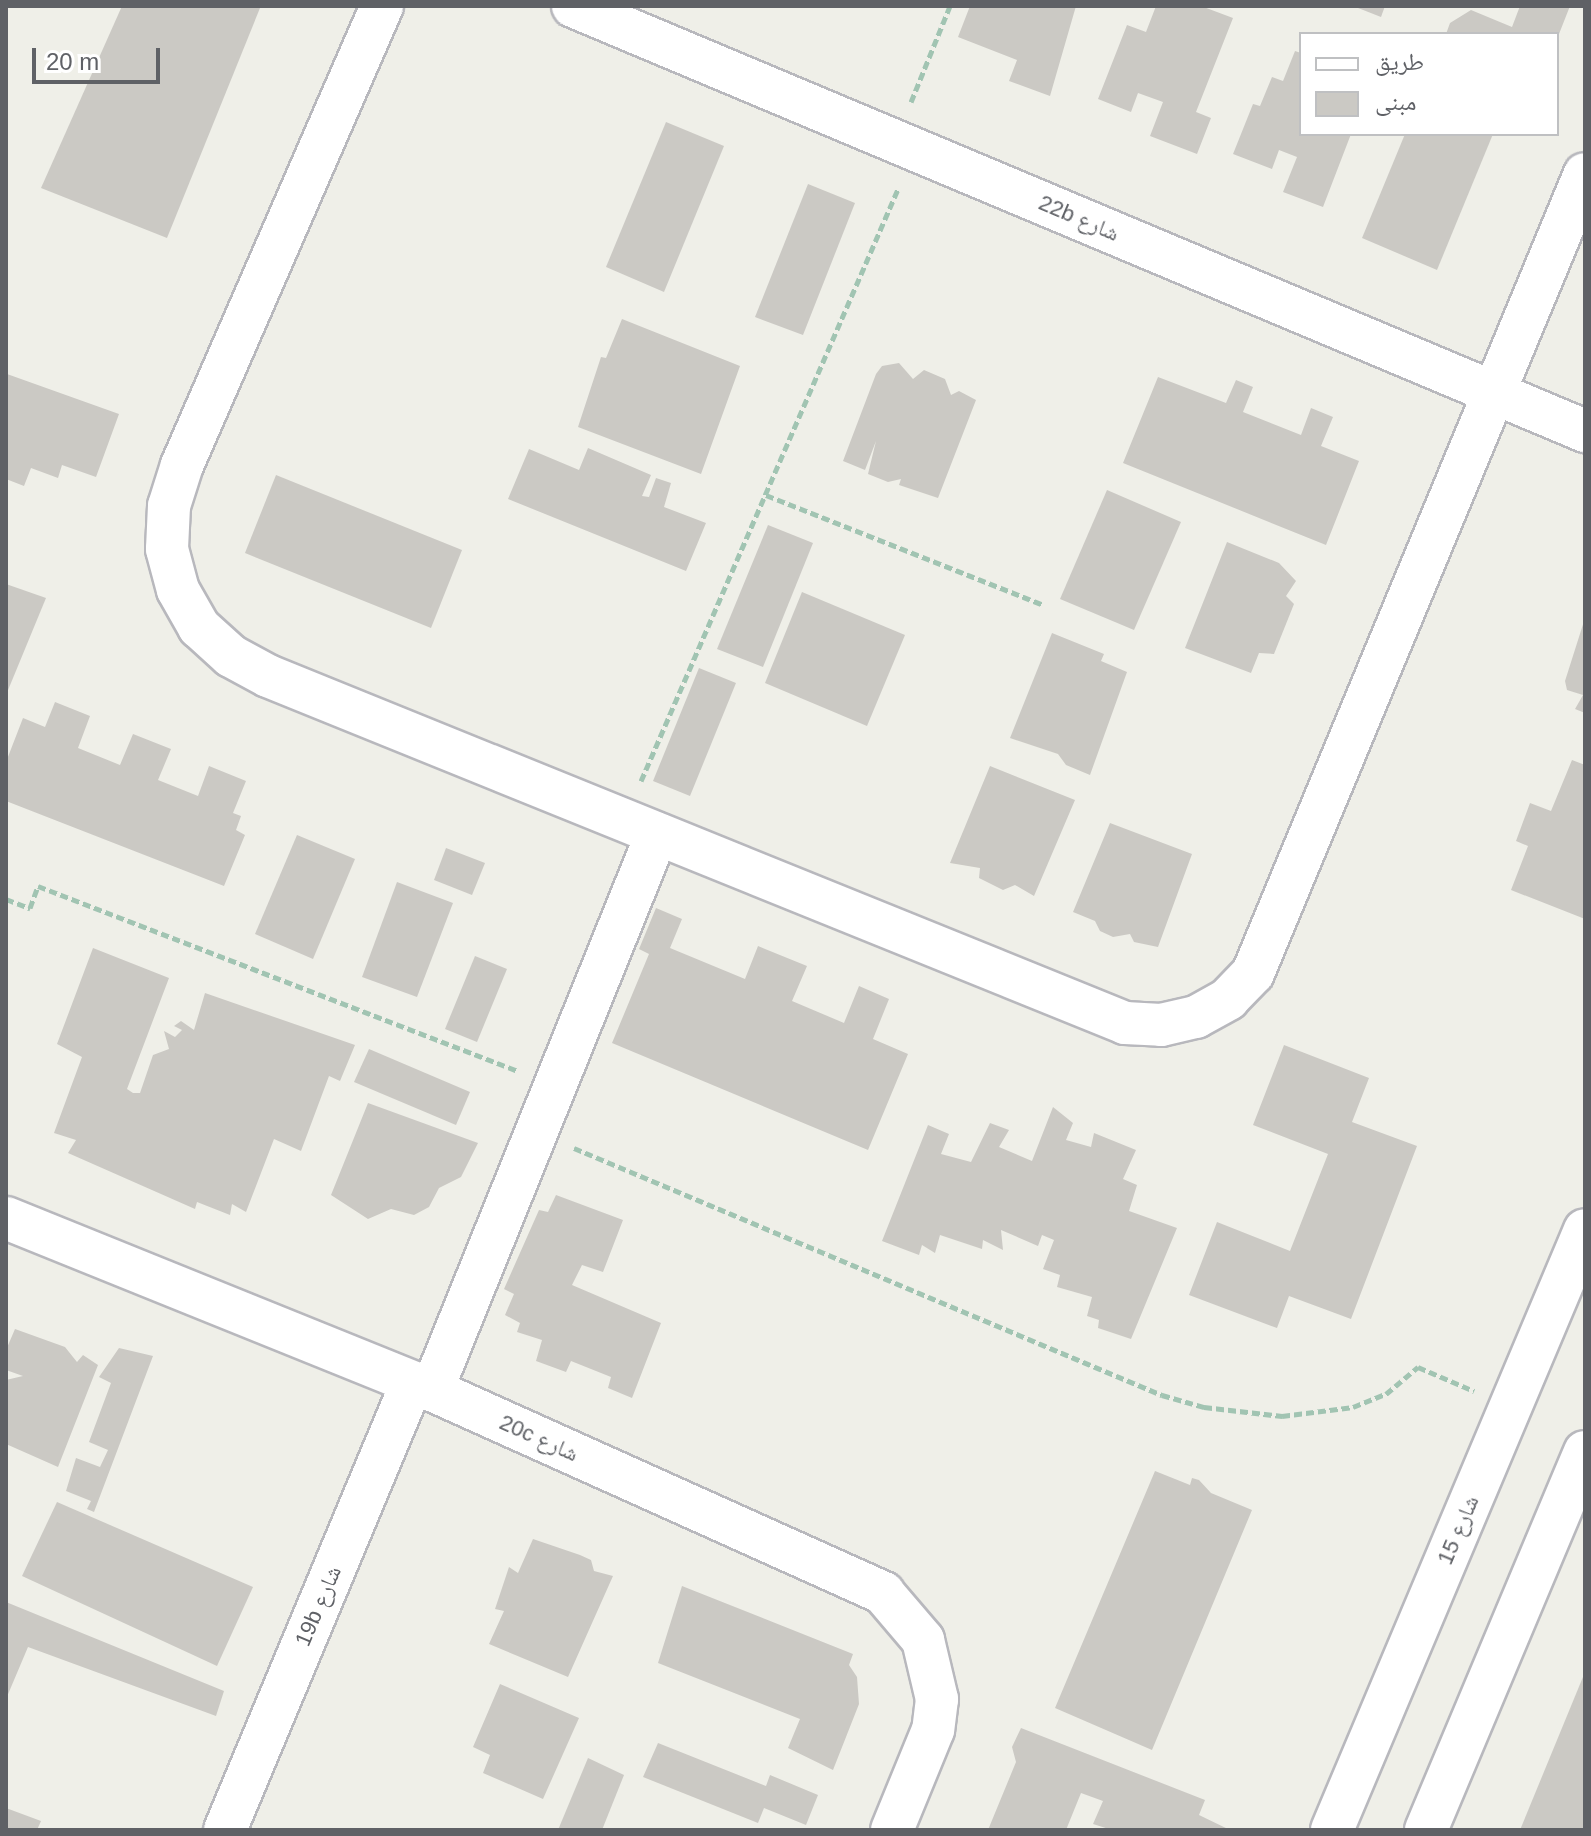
<!DOCTYPE html>
<html>
<head>
<meta charset="utf-8">
<style>
  body { margin:0 }
  #map { position:relative; width:1591px; height:1836px; overflow:hidden; background:#efefe8; font-family:Helvetica,"Noto Naskh Arabic",sans-serif }
  div>[style] { position:absolute }
  .building>* { inset:0; background:#cbc9c4 }
  .path>* { height:5px; margin-top:-2.5px; transform-origin:0; background:repeating-linear-gradient(90deg,#a1c4b2 0 8px,transparent 0 12px) }
  .roads { filter:drop-shadow(2px 0 #b8b8bd) drop-shadow(-2px 0 #b8b8bd) drop-shadow(0 2px #b8b8bd) drop-shadow(0 -2px #b8b8bd) }
  .minor>* { height:42px; margin:-21px; padding:0 21px; transform-origin:21px; border-radius:21px; background:#fff }
  span { translate:-50% -50%; white-space:nowrap; text-align:center; line-height:1.15; -webkit-text-stroke:8px #fff; paint-order:stroke }
  .street-label { font-size:22px; color:#5f6166 }
  .frame { position:absolute; inset:0; border:8px solid #5f6166; pointer-events:none }
  .legend { position:absolute; left:1299px; top:32px; width:260px; height:104px; box-sizing:border-box; background:#fff; border:2px solid #bfc0c2; margin:0; padding:10px 14px; list-style:none; font-size:24px; color:#5f6166 }
  .legend li { display:flex; align-items:center; gap:16px; height:40px }
  .legend b { width:40px; border:2px solid #bfc0c2 }
  .scale { position:absolute; left:32px; top:48px; width:128px; height:36px; box-sizing:border-box; border:4px solid #5f6166; border-top:0; padding-left:10px; font-size:24px; line-height:28px; white-space:nowrap; color:#5f6166; -webkit-text-stroke:6px #fff; paint-order:stroke }
</style>
</head>
<body>
<div id="map">
  <div class="building">
    <i style="clip-path:polygon(122px 6px,260px 8px,167px 238px,41px 188px)"></i>
    <i style="clip-path:polygon(970px 6px,1076px 6px,1050px 96px,1009px 81px,1017px 60px,958px 37px)"></i>
    <i style="clip-path:polygon(1156px 6px,1201px 6px,1233px 18px,1196px 112px,1211px 118px,1197px 154px,1150px 136px,1163px 102px,1138px 93px,1131px 112px,1098px 99px,1127px 25px,1146px 32px)"></i>
    <i style="clip-path:polygon(1353px 6px,1385px 6px,1381px 17px)"></i>
    <i style="clip-path:polygon(1520px 6px,1570px 6px,1559px 34px,1446px 34px,1450px 23px,1471px 10px,1512px 27px)"></i>
    <i style="clip-path:polygon(1295px 51px,1301px 53px,1301px 134px,1351px 134px,1323px 207px,1283px 192px,1297px 157px,1279px 150px,1272px 169px,1233px 154px,1253px 104px,1260px 106px,1272px 77px,1283px 81px)"></i>
    <i style="clip-path:polygon(666px 122px,724px 146px,664px 292px,606px 267px)"></i>
    <i style="clip-path:polygon(1405px 134px,1493px 134px,1437px 270px,1362px 238px)"></i>
    <i style="clip-path:polygon(808px 184px,855px 203px,803px 335px,755px 317px)"></i>
    <i style="clip-path:polygon(622px 319px,740px 366px,701px 474px,578px 427px,601px 357px,606px 358px)"></i>
    <i style="clip-path:polygon(899px 363px,913px 379px,924px 370px,945px 379px,951px 395px,959px 391px,976px 400px,938px 498px,899px 485px,901px 479px,888px 482px,868px 474px,876px 441px,865px 470px,843px 461px,876px 374px,882px 366px)"></i>
    <i style="clip-path:polygon(7px 374px,119px 414px,96px 477px,62px 465px,58px 478px,31px 468px,24px 486px,6px 479px)"></i>
    <i style="clip-path:polygon(1158px 377px,1226px 403px,1236px 380px,1253px 387px,1243px 412px,1301px 435px,1311px 408px,1333px 417px,1321px 446px,1359px 461px,1326px 545px,1123px 463px)"></i>
    <i style="clip-path:polygon(588px 448px,651px 475px,642px 496px,649px 497px,656px 478px,671px 483px,664px 507px,706px 523px,686px 571px,508px 499px,529px 449px,579px 470px)"></i>
    <i style="clip-path:polygon(276px 475px,462px 550px,431px 628px,245px 553px)"></i>
    <i style="clip-path:polygon(1107px 490px,1181px 522px,1134px 630px,1060px 599px)"></i>
    <i style="clip-path:polygon(768px 525px,813px 543px,763px 667px,717px 649px)"></i>
    <i style="clip-path:polygon(1227px 542px,1279px 563px,1296px 581px,1286px 596px,1294px 604px,1274px 654px,1259px 653px,1251px 673px,1185px 648px)"></i>
    <i style="clip-path:polygon(6px 584px,46px 598px,6px 695px)"></i>
    <i style="clip-path:polygon(802px 592px,905px 635px,867px 726px,765px 683px)"></i>
    <i style="clip-path:polygon(1585px 618px,1585px 713px,1575px 709px,1583px 695px,1567px 690px,1565px 681px)"></i>
    <i style="clip-path:polygon(1052px 633px,1104px 654px,1101px 661px,1127px 672px,1090px 775px,1066px 765px,1058px 754px,1010px 738px)"></i>
    <i style="clip-path:polygon(699px 668px,736px 683px,690px 796px,653px 781px)"></i>
    <i style="clip-path:polygon(55px 702px,90px 716px,78px 748px,120px 765px,133px 734px,171px 749px,158px 780px,198px 796px,209px 766px,246px 781px,233px 813px,241px 816px,236px 830px,245px 835px,224px 886px,6px 801px,6px 762px,23px 718px,45px 727px)"></i>
    <i style="clip-path:polygon(1572px 760px,1585px 765px,1585px 919px,1511px 890px,1528px 846px,1516px 841px,1530px 803px,1551px 811px)"></i>
    <i style="clip-path:polygon(990px 766px,1075px 800px,1034px 896px,1015px 885px,1003px 890px,979px 878px,980px 868px,950px 863px)"></i>
    <i style="clip-path:polygon(1110px 823px,1192px 854px,1158px 947px,1134px 942px,1130px 934px,1113px 937px,1100px 931px,1095px 921px,1073px 912px)"></i>
    <i style="clip-path:polygon(297px 835px,355px 859px,313px 959px,255px 934px)"></i>
    <i style="clip-path:polygon(446px 848px,485px 863px,472px 895px,434px 880px)"></i>
    <i style="clip-path:polygon(397px 882px,453px 903px,417px 997px,362px 977px)"></i>
    <i style="clip-path:polygon(656px 908px,682px 919px,670px 948px,745px 979px,758px 946px,807px 966px,792px 1001px,844px 1023px,859px 986px,889px 999px,873px 1039px,908px 1054px,868px 1150px,612px 1043px,649px 954px,639px 949px)"></i>
    <i style="clip-path:polygon(93px 948px,169px 978px,127px 1089px,133px 1093px,140px 1093px,153px 1055px,169px 1049px,164px 1031px,175px 1037px,182px 1030px,174px 1026px,181px 1021px,194px 1030px,205px 993px,355px 1045px,340px 1081px,329px 1076px,301px 1151px,274px 1139px,246px 1212px,232px 1204px,230px 1215px,197px 1202px,195px 1209px,68px 1153px,76px 1140px,54px 1133px,82px 1057px,57px 1044px)"></i>
    <i style="clip-path:polygon(475px 956px,507px 969px,477px 1042px,445px 1029px)"></i>
    <i style="clip-path:polygon(1284px 1045px,1369px 1078px,1352px 1122px,1417px 1146px,1351px 1319px,1289px 1296px,1277px 1328px,1189px 1295px,1217px 1222px,1290px 1251px,1328px 1154px,1253px 1125px)"></i>
    <i style="clip-path:polygon(369px 1049px,470px 1092px,456px 1125px,354px 1082px)"></i>
    <i style="clip-path:polygon(368px 1103px,478px 1143px,461px 1177px,439px 1188px,429px 1207px,414px 1215px,391px 1209px,368px 1219px,331px 1195px)"></i>
    <i style="clip-path:polygon(1053px 1107px,1073px 1123px,1066px 1140px,1091px 1147px,1094px 1133px,1136px 1150px,1123px 1179px,1137px 1185px,1129px 1211px,1177px 1228px,1131px 1339px,1098px 1328px,1099px 1320px,1087px 1316px,1092px 1297px,1057px 1287px,1060px 1275px,1043px 1269px,1054px 1240px,1042px 1235px,1038px 1246px,1001px 1230px,1003px 1250px,983px 1240px,982px 1249px,940px 1235px,935px 1253px,922px 1245px,919px 1255px,882px 1241px,928px 1125px,949px 1134px,941px 1154px,971px 1162px,990px 1123px,1009px 1130px,999px 1147px,1032px 1161px)"></i>
    <i style="clip-path:polygon(556px 1195px,623px 1220px,603px 1272px,582px 1265px,572px 1285px,661px 1323px,632px 1398px,608px 1388px,611px 1377px,571px 1361px,566px 1372px,536px 1361px,542px 1340px,517px 1332px,520px 1323px,505px 1315px,514px 1294px,504px 1289px,539px 1210px,548px 1212px)"></i>
    <i style="clip-path:polygon(15px 1329px,65px 1347px,77px 1362px,83px 1355px,98px 1365px,58px 1467px,6px 1444px,6px 1380px,23px 1376px,6px 1370px,6px 1350px)"></i>
    <i style="clip-path:polygon(119px 1348px,153px 1356px,94px 1512px,87px 1509px,91px 1501px,66px 1491px,76px 1458px,100px 1467px,108px 1450px,89px 1442px,111px 1383px,99px 1377px)"></i>
    <i style="clip-path:polygon(1155px 1471px,1190px 1485px,1192px 1478px,1199px 1480px,1211px 1493px,1252px 1510px,1152px 1750px,1055px 1708px)"></i>
    <i style="clip-path:polygon(57px 1502px,253px 1587px,217px 1666px,22px 1576px)"></i>
    <i style="clip-path:polygon(533px 1539px,580px 1555px,591px 1560px,594px 1571px,613px 1576px,568px 1677px,489px 1644px,504px 1611px,495px 1609px,509px 1567px,518px 1573px)"></i>
    <i style="clip-path:polygon(682px 1586px,853px 1654px,849px 1665px,857px 1677px,859px 1704px,833px 1770px,788px 1748px,800px 1719px,658px 1663px)"></i>
    <i style="clip-path:polygon(6px 1602px,224px 1691px,216px 1716px,28px 1647px,6px 1699px)"></i>
    <i style="clip-path:polygon(1585px 1672px,1585px 1830px,1520px 1830px)"></i>
    <i style="clip-path:polygon(500px 1684px,579px 1718px,543px 1799px,483px 1773px,490px 1755px,473px 1747px)"></i>
    <i style="clip-path:polygon(1021px 1728px,1205px 1800px,1199px 1815px,1230px 1830px,1112px 1830px,1093px 1824px,1103px 1801px,1081px 1793px,1066px 1830px,988px 1830px,1016px 1762px,1012px 1747px)"></i>
    <i style="clip-path:polygon(658px 1743px,766px 1786px,770px 1775px,818px 1795px,806px 1825px,764px 1808px,758px 1823px,643px 1777px)"></i>
    <i style="clip-path:polygon(588px 1758px,624px 1775px,602px 1830px,558px 1830px)"></i>
    <i style="clip-path:polygon(6px 1808px,41px 1821px,37px 1830px,6px 1830px)"></i>
  </div>
  <div class="path">
    <i style="left:911px;top:102px;width:104px;rotate:-67.9deg"></i>
    <i style="left:766px;top:495px;width:299px;rotate:21.6deg"></i>
    <i style="left:641px;top:781px;width:645px;rotate:-66.53deg"></i>
    <i style="left:6px;top:899px;width:26px;rotate:21deg"></i>
    <i style="left:30px;top:908px;width:23px;rotate:-70deg"></i>
    <i style="left:38px;top:886px;width:514px;rotate:21.08deg"></i>
    <i style="left:574px;top:1148px;width:638px;rotate:22.79deg"></i>
    <i style="left:1162px;top:1395px;width:44px;rotate:15.9deg"></i>
    <i style="left:1204px;top:1407px;width:79px;rotate:6.6deg"></i>
    <i style="left:1282px;top:1416px;width:72px;rotate:-7.2deg"></i>
    <i style="left:1353px;top:1407px;width:35px;rotate:-22deg"></i>
    <i style="left:1386px;top:1394px;width:42px;rotate:-40.2deg"></i>
    <i style="left:1418px;top:1367px;width:61px;rotate:23.2deg"></i>
  </div>
  <div class="roads">
    <div class="minor">
      <i style="left:382px;top:6px;width:501px;rotate:113.54deg"></i>
      <i style="left:182px;top:465px;width:43px;rotate:107.6deg"></i>
      <i style="left:169px;top:506px;width:43px;rotate:92.7deg"></i>
      <i style="left:167px;top:549px;width:42px;rotate:75deg"></i>
      <i style="left:178px;top:590px;width:43px;rotate:60.4deg"></i>
      <i style="left:199px;top:627px;width:43px;rotate:42.2deg"></i>
      <i style="left:231px;top:656px;width:42px;rotate:28.4deg"></i>
      <i style="left:268px;top:676px;width:925px;rotate:22.04deg"></i>
      <i style="left:1125px;top:1023px;width:36px;rotate:3deg"></i>
      <i style="left:1161px;top:1025px;width:36px;rotate:-13deg"></i>
      <i style="left:1196px;top:1017px;width:37px;rotate:-29deg"></i>
      <i style="left:1228px;top:999px;width:36px;rotate:-46deg"></i>
      <i style="left:1253px;top:973px;width:865px;rotate:-67.44deg"></i>
      <i style="left:573px;top:6px;width:1098px;rotate:22.78deg"></i>
      <i style="left:6px;top:1218px;width:459px;rotate:22deg"></i>
      <i style="left:432px;top:1390px;width:495px;rotate:24.2deg"></i>
      <i style="left:883px;top:1593px;width:62px;rotate:49.6deg"></i>
      <i style="left:923px;top:1640px;width:61px;rotate:76.7deg"></i>
      <i style="left:937px;top:1699px;width:31px;rotate:97deg"></i>
      <i style="left:933px;top:1730px;width:108px;rotate:112.3deg"></i>
      <i style="left:432px;top:1390px;width:600px;rotate:-67.97deg"></i>
      <i style="left:225px;top:1830px;width:485px;rotate:-67.3deg"></i>
      <i style="left:1332px;top:1830px;width:651px;rotate:-67.14deg"></i>
      <i style="left:1426px;top:1830px;width:410px;rotate:-67.2deg"></i>
    </div>
  </div>
  <div class="street-label">
    <span style="left:1079px;top:218px;rotate:23deg">22b شارع</span>
    <span style="left:539px;top:1438px;rotate:24deg">20c شارع</span>
    <span style="left:1458px;top:1530px;rotate:-67deg">شارع 15</span>
    <span style="left:318px;top:1606px;rotate:-67deg">19b شارع</span>
  </div>
  <div class="frame"></div>
  <ul class="legend">
  <li><b style="height:10px;background:#fff"></b>طريق</li>
  <li><b style="height:22px;background:#cbc9c4"></b>مبنى</li>
  </ul>
  <div class="scale">20 m</div>
</div>
</body>
</html>
